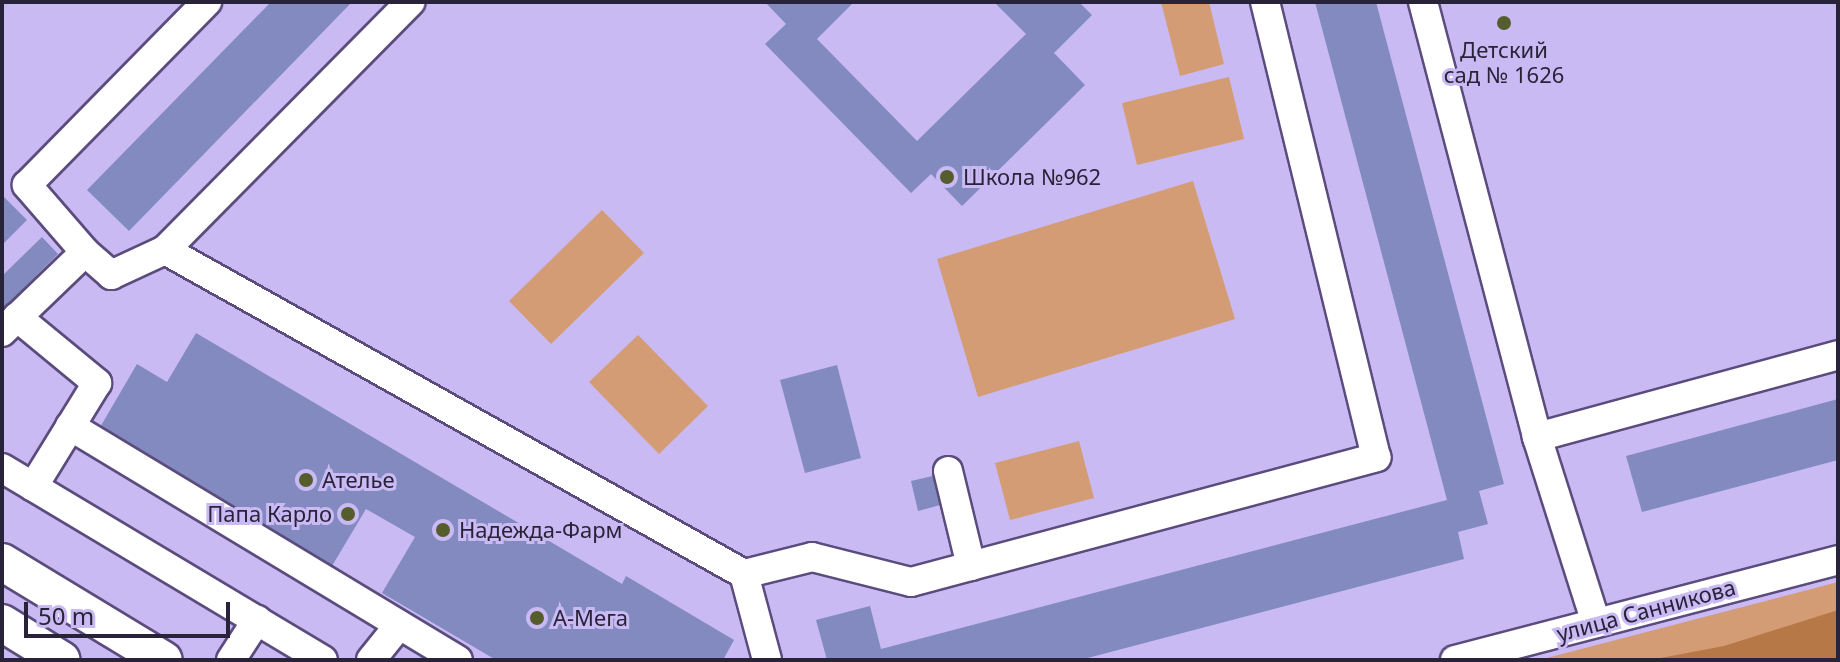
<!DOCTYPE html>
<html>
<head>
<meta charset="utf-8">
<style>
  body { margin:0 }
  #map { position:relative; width:1840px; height:662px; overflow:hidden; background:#c9baf3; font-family:"Noto Sans",sans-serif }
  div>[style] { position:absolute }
  .green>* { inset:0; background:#d49c74 }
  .forest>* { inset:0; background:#b77847 }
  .building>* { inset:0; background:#828ac0 }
  .roads { filter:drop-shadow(2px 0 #5b4c7d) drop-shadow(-2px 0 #5b4c7d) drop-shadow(0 2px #5b4c7d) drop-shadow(0 -2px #5b4c7d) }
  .minor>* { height:28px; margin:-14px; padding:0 14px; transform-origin:14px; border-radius:14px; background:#fff }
  .major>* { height:36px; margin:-18px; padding:0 18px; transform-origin:18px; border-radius:18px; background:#fff }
  .dots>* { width:22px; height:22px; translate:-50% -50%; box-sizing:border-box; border:4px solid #c9baf3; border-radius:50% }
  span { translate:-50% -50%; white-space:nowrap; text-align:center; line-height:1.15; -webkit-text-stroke:6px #c9baf3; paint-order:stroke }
  .poi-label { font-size:22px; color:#292339 }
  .left { translate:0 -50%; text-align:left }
  .right { translate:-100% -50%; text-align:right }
  .street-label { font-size:22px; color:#292339 }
  .frame { position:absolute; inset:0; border:4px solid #292339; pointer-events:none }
  .scale { position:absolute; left:24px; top:602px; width:206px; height:36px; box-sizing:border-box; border:4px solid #292339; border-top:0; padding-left:10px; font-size:24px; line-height:28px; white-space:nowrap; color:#292339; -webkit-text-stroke:6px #c9baf3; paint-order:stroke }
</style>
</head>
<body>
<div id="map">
  <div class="green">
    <i style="clip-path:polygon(1161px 2px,1209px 2px,1224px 64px,1180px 76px)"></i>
    <i style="clip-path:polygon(1229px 77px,1244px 139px,1137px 165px,1122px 103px)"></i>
    <i style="clip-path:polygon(1193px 181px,1235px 319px,978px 397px,937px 259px)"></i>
    <i style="clip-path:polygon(602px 210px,644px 253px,551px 344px,509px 301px)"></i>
    <i style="clip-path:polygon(638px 335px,708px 406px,659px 454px,589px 382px)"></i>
    <i style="clip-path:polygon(1079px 441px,1094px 498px,1010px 520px,995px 463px)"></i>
    <i style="clip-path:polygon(1838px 582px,1838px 660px,1539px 660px)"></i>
  </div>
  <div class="forest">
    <i style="clip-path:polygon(1838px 610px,1838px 660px,1650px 660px,1724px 646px)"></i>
  </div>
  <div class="building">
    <i style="clip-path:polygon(271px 2px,352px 2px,129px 231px,87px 190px)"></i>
    <i style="clip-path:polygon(765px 2px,854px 2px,817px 39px,917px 141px,1026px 34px,994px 2px,1079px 2px,1092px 15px,1054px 53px,1085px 85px,962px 206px,931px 174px,911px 193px,765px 44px,786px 24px)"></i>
    <i style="clip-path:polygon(1315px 2px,1376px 2px,1504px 484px,1479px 491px,1488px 524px,1458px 532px,1464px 559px,1080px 660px,827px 660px,816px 620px,870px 606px,881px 649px,1447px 500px)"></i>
    <i style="clip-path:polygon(2px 195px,27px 220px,2px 245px)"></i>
    <i style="clip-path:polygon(42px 237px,58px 254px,2px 310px,2px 276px)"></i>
    <i style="clip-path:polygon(196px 333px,622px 584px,626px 576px,734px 640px,723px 660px,496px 660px,382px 593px,415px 537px,366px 509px,332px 566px,99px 429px,137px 364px,167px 382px)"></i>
    <i style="clip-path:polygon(837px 365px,861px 458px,805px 473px,780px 380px)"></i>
    <i style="clip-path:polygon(1838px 399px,1838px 460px,1642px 512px,1626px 456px)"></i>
    <i style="clip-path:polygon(937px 475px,944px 504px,918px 511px,911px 481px)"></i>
  </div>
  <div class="roads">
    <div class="minor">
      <i style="left:1423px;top:2px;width:450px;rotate:75.3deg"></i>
      <i style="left:1537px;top:437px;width:195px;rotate:72.4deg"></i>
      <i style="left:165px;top:250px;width:349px;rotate:-45.3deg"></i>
      <i style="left:85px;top:252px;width:35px;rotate:41deg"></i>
      <i style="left:111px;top:275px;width:60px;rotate:-24.8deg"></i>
      <i style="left:165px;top:250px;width:663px;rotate:29.23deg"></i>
      <i style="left:744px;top:574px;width:89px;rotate:75deg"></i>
      <i style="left:17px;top:317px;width:104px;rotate:39.5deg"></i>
      <i style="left:97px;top:383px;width:122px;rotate:121.6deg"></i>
      <i style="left:2px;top:332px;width:115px;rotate:-43.9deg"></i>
      <i style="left:85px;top:252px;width:89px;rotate:-130.9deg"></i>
      <i style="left:27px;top:185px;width:257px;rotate:-45.5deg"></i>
      <i style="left:70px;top:426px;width:453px;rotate:31.1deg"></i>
      <i style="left:1537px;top:437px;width:312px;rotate:-15.2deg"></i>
      <i style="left:2px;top:468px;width:374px;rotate:30.9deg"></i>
      <i style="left:948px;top:471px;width:98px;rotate:76.4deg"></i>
      <i style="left:744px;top:574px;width:70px;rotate:-14deg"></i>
      <i style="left:812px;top:557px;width:102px;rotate:14.2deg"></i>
      <i style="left:911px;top:582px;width:482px;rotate:-15deg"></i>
      <i style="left:1376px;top:457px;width:468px;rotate:-103.7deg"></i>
      <i style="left:231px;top:660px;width:48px;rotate:-57deg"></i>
      <i style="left:371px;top:660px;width:45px;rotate:-51.3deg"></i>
      <i style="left:1455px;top:660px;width:396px;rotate:-14.6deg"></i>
    </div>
    <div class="major">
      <i style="left:2px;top:562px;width:189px;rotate:31.2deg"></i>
      <i style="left:2px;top:623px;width:70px;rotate:31.7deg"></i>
    </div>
  </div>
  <div class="dots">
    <i style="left:1504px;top:23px;background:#555d2c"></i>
    <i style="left:947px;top:177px;background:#555d2c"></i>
    <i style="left:306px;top:480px;background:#555d2c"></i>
    <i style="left:348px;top:514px;background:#555d2c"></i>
    <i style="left:443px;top:530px;background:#555d2c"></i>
    <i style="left:537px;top:618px;background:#555d2c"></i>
  </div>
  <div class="poi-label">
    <span style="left:1504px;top:62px">Детский<br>сад № 1626</span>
    <span class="left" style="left:963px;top:177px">Школа №962</span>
    <span class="left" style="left:322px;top:480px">Ателье</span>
    <span class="right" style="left:332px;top:514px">Папа Карло</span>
    <span class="left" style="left:459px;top:530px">Надежда-Фарм</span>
    <span class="left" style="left:553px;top:618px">А-Мега</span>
  </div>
  <div class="street-label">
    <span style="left:1646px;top:610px;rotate:-15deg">улица Санникова</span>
  </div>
  <div class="frame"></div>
  <div class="scale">50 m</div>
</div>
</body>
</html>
